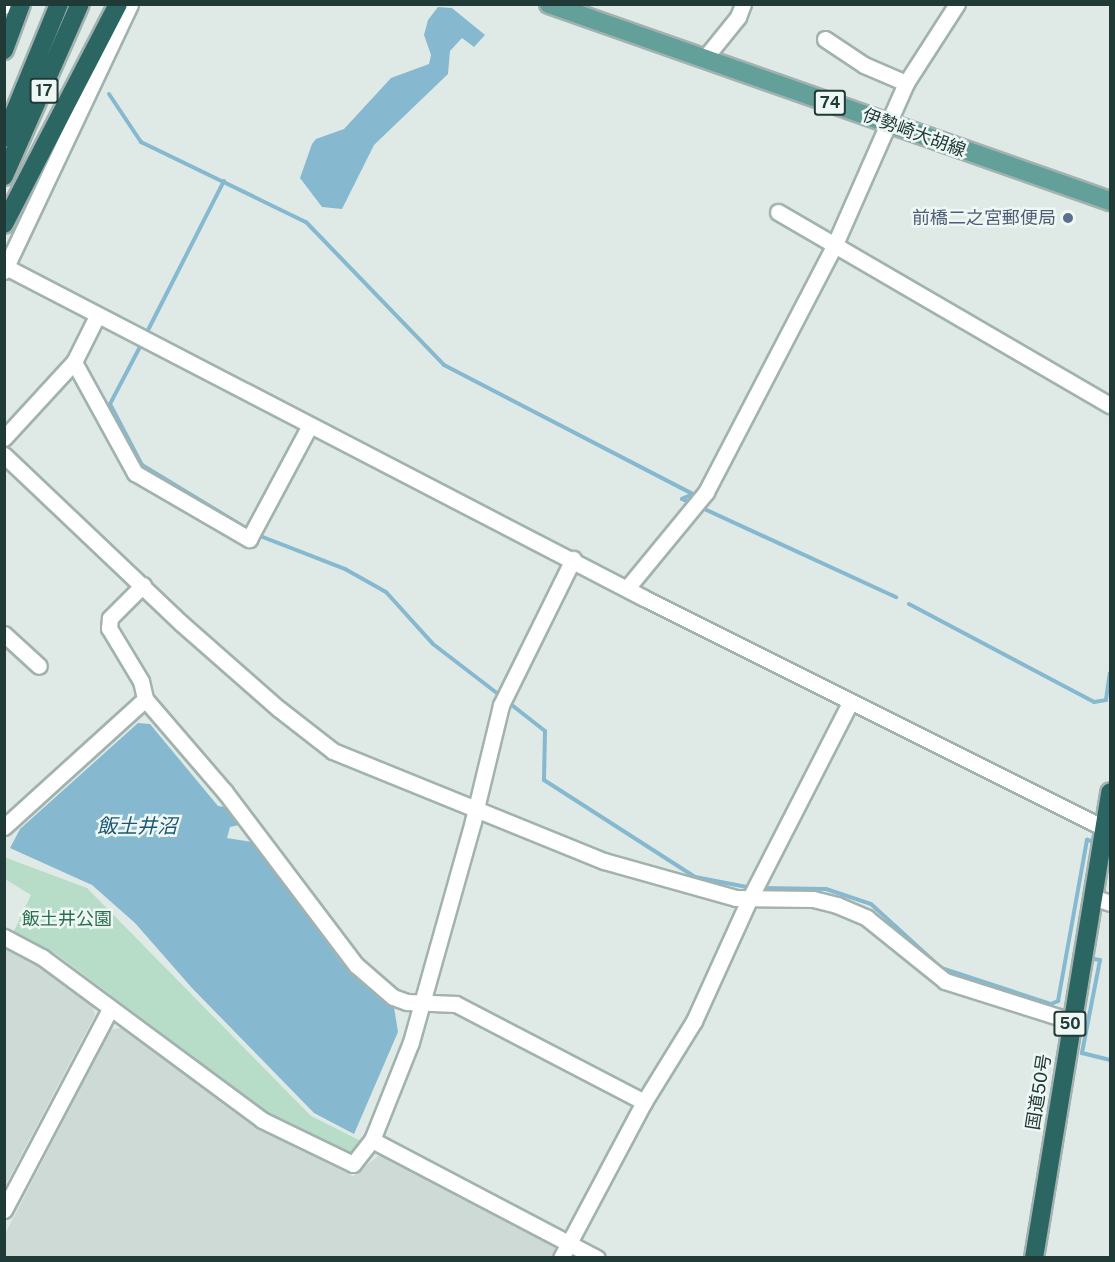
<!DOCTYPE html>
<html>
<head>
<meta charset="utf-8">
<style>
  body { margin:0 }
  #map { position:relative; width:1115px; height:1262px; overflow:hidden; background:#dfeae7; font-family:"Public Sans","Noto Sans JP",sans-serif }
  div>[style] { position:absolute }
  .built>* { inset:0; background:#cddad6 }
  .green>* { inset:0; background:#b7dcc7 }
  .water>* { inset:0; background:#86b9d0 }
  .stream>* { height:4px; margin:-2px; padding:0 2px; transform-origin:2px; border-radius:2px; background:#86b9d0 }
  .roads { filter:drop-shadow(2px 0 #a2b2af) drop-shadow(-2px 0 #a2b2af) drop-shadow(0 2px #a2b2af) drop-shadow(0 -2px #a2b2af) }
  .street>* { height:15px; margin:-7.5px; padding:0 7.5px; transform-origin:7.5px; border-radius:7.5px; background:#fff }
  .primary>* { height:18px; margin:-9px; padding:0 9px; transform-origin:9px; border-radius:9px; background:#63a09a }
  .highway>* { height:18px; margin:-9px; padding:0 9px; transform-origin:9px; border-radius:9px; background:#2c6663 }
  .dots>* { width:16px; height:16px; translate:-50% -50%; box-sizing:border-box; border:3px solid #eff7f4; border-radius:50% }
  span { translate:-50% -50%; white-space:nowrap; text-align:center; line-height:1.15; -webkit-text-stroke:5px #eff7f4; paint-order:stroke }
  .shield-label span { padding:2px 4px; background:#eff7f4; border:2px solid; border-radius:4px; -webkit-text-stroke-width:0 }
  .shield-label { font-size:16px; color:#203a37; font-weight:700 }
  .street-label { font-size:18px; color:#203a37 }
  .service-label { font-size:18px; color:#4e5e75 }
  .right { translate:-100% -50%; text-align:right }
  .park-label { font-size:18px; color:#2a7050 }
  .water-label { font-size:20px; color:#1b5875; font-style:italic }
  .frame { position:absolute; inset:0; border:6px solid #203a37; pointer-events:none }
</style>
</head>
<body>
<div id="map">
  <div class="built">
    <i style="clip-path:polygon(5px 946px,39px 964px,92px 1003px,95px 1015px,5px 1186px)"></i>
    <i style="clip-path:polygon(123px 1028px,264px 1131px,353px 1176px,383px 1152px,551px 1242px,556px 1251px,552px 1258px,5px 1258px,5px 1234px,111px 1029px)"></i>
  </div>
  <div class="green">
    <i style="clip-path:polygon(4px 857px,87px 888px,311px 1116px,361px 1141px,348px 1155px,271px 1115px,56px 954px,13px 933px,31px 895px,5px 879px)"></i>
  </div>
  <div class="water">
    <i style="clip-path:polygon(438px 7px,452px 8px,485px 35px,474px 47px,462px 38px,450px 51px,448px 74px,374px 145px,342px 209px,322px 207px,300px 178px,312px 144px,316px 139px,344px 129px,391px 78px,429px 64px,431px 55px,424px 35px,428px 20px)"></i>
    <i style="clip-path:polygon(138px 723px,150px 724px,218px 806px,226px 807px,239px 825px,230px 827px,227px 838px,252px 842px,341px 962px,378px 997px,394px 1007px,398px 1032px,354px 1134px,314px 1113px,192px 988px,135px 923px,92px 885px,10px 848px,20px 829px)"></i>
  </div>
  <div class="stream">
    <i style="left:109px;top:94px;width:58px;rotate:56.3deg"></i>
    <i style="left:141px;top:142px;width:183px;rotate:25.9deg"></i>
    <i style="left:306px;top:222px;width:199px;rotate:46deg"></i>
    <i style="left:444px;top:365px;width:280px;rotate:27.4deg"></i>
    <i style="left:693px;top:494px;width:12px;rotate:156deg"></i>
    <i style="left:682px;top:499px;width:10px;rotate:24deg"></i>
    <i style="left:145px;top:336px;width:174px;rotate:-63deg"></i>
    <i style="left:142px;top:343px;width:69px;rotate:117.7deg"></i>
    <i style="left:110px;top:404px;width:69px;rotate:62.3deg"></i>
    <i style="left:142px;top:465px;width:116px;rotate:31.2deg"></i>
    <i style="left:700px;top:507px;width:216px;rotate:24.7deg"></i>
    <i style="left:255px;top:534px;width:97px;rotate:21.3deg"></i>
    <i style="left:345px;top:569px;width:47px;rotate:29.3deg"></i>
    <i style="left:386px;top:592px;width:70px;rotate:47.9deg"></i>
    <i style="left:433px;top:644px;width:87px;rotate:37.5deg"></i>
    <i style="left:909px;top:604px;width:209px;rotate:27.9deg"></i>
    <i style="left:1094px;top:702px;width:12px;rotate:-9deg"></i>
    <i style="left:1106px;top:700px;width:27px;rotate:-82deg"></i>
    <i style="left:508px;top:702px;width:47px;rotate:38.1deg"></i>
    <i style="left:545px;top:731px;width:49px;rotate:91.2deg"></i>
    <i style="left:544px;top:780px;width:179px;rotate:32.7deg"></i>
    <i style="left:695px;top:877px;width:58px;rotate:10.9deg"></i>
    <i style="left:759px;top:888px;width:67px;rotate:0.9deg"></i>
    <i style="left:826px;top:889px;width:47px;rotate:18.4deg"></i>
    <i style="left:871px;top:904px;width:95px;rotate:42.4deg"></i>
    <i style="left:941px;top:968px;width:116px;rotate:18.1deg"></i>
    <i style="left:1051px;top:1004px;width:8px;rotate:-23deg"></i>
    <i style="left:1058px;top:1001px;width:164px;rotate:-79.8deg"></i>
    <i style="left:1087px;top:840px;width:5px;rotate:11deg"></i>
    <i style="left:1094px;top:959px;width:6px;rotate:9deg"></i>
    <i style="left:1100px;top:960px;width:95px;rotate:101deg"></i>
    <i style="left:1082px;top:1053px;width:29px;rotate:14deg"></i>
  </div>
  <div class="roads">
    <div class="street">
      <i style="left:4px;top:6px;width:2px;rotate:-63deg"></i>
      <i style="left:825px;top:39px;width:47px;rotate:33.7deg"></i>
      <i style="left:864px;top:65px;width:46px;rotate:23.2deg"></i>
      <i style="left:704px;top:59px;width:54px;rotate:-51deg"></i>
      <i style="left:738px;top:17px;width:14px;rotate:-69deg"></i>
      <i style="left:778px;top:212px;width:384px;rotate:30.2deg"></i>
      <i style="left:4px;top:266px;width:721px;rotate:27.42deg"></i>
      <i style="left:644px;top:598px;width:514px;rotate:26.57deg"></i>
      <i style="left:4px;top:271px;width:295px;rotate:-64.7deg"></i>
      <i style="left:74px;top:362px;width:127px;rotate:61.2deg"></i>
      <i style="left:135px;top:473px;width:132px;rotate:30.1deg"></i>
      <i style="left:249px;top:539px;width:129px;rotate:-61.8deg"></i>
      <i style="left:4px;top:438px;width:103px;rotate:-47.4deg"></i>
      <i style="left:74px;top:362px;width:51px;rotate:-63.4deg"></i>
      <i style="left:4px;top:455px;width:244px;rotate:43.5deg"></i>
      <i style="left:181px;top:623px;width:130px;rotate:41.3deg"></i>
      <i style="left:279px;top:709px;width:68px;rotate:37.9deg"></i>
      <i style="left:333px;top:751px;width:292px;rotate:22.1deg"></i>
      <i style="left:604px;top:861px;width:137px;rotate:15.7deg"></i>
      <i style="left:736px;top:898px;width:77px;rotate:0.7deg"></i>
      <i style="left:813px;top:899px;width:25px;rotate:14deg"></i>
      <i style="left:837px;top:905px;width:33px;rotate:23deg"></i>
      <i style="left:867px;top:918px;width:100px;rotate:38.9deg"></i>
      <i style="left:945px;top:981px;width:132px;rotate:17.6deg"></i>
      <i style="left:143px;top:585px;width:47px;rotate:135deg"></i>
      <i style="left:110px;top:618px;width:10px;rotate:96deg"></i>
      <i style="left:109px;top:628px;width:62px;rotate:58.9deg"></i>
      <i style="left:141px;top:681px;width:18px;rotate:77deg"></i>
      <i style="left:145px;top:699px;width:123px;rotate:49.3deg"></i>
      <i style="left:225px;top:792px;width:217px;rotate:52.9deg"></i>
      <i style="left:356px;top:965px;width:49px;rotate:40.9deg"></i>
      <i style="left:393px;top:997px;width:15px;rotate:20deg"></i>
      <i style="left:407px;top:1002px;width:49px;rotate:2.3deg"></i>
      <i style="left:456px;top:1004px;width:212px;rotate:27.5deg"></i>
      <i style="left:628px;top:587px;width:123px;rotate:-50.6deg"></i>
      <i style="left:706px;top:492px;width:280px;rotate:-62.5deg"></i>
      <i style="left:835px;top:244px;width:176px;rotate:-66.2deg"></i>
      <i style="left:906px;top:83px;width:94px;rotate:-57.2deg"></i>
      <i style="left:4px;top:634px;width:47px;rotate:42.4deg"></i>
      <i style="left:4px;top:827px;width:190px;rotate:-42.2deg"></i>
      <i style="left:1092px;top:897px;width:19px;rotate:18deg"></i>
      <i style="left:4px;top:937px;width:43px;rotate:27.8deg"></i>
      <i style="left:42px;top:957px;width:274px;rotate:36.5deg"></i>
      <i style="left:262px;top:1120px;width:101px;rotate:25.8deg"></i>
      <i style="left:353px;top:1164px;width:31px;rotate:-52deg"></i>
      <i style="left:372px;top:1140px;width:105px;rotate:-68.3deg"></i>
      <i style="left:411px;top:1042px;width:230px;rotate:-74.3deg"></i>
      <i style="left:473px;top:821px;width:119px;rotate:-76.4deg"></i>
      <i style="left:501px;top:705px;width:163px;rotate:-63.7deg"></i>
      <i style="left:372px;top:1140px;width:254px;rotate:27.7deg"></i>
      <i style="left:4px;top:1210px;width:227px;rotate:-62.2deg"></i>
      <i style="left:561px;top:1258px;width:177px;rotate:-62deg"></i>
      <i style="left:644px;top:1102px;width:95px;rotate:-58.3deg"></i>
      <i style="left:694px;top:1021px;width:133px;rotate:-65.6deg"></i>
      <i style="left:749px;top:900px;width:221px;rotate:-62.9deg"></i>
    </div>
    <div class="primary">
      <i style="left:549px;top:4px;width:595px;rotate:19.35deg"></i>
    </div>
    <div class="highway">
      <i style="left:4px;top:50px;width:49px;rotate:-69.7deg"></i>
      <i style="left:4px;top:138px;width:145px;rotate:-67.7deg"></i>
      <i style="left:4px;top:176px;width:188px;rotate:-66.2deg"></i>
      <i style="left:4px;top:224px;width:248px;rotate:-62.6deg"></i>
      <i style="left:1034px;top:1258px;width:472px;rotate:-80.7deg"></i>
    </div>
  </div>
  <div class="dots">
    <i style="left:1068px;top:218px;background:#5c6f8a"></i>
  </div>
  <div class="shield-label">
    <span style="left:44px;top:91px">17</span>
    <span style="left:830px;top:103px">74</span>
    <span style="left:1070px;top:1024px">50</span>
  </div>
  <div class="street-label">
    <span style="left:914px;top:133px;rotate:20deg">伊勢崎大胡線</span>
    <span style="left:1039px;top:1092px;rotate:-81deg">国道50号</span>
  </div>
  <div class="service-label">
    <span class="right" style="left:1056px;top:218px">前橋二之宮郵便局</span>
  </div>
  <div class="park-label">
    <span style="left:67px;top:919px">飯土井公園</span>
  </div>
  <div class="water-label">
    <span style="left:137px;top:826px">飯土井沼</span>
  </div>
  <div class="frame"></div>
</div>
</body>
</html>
